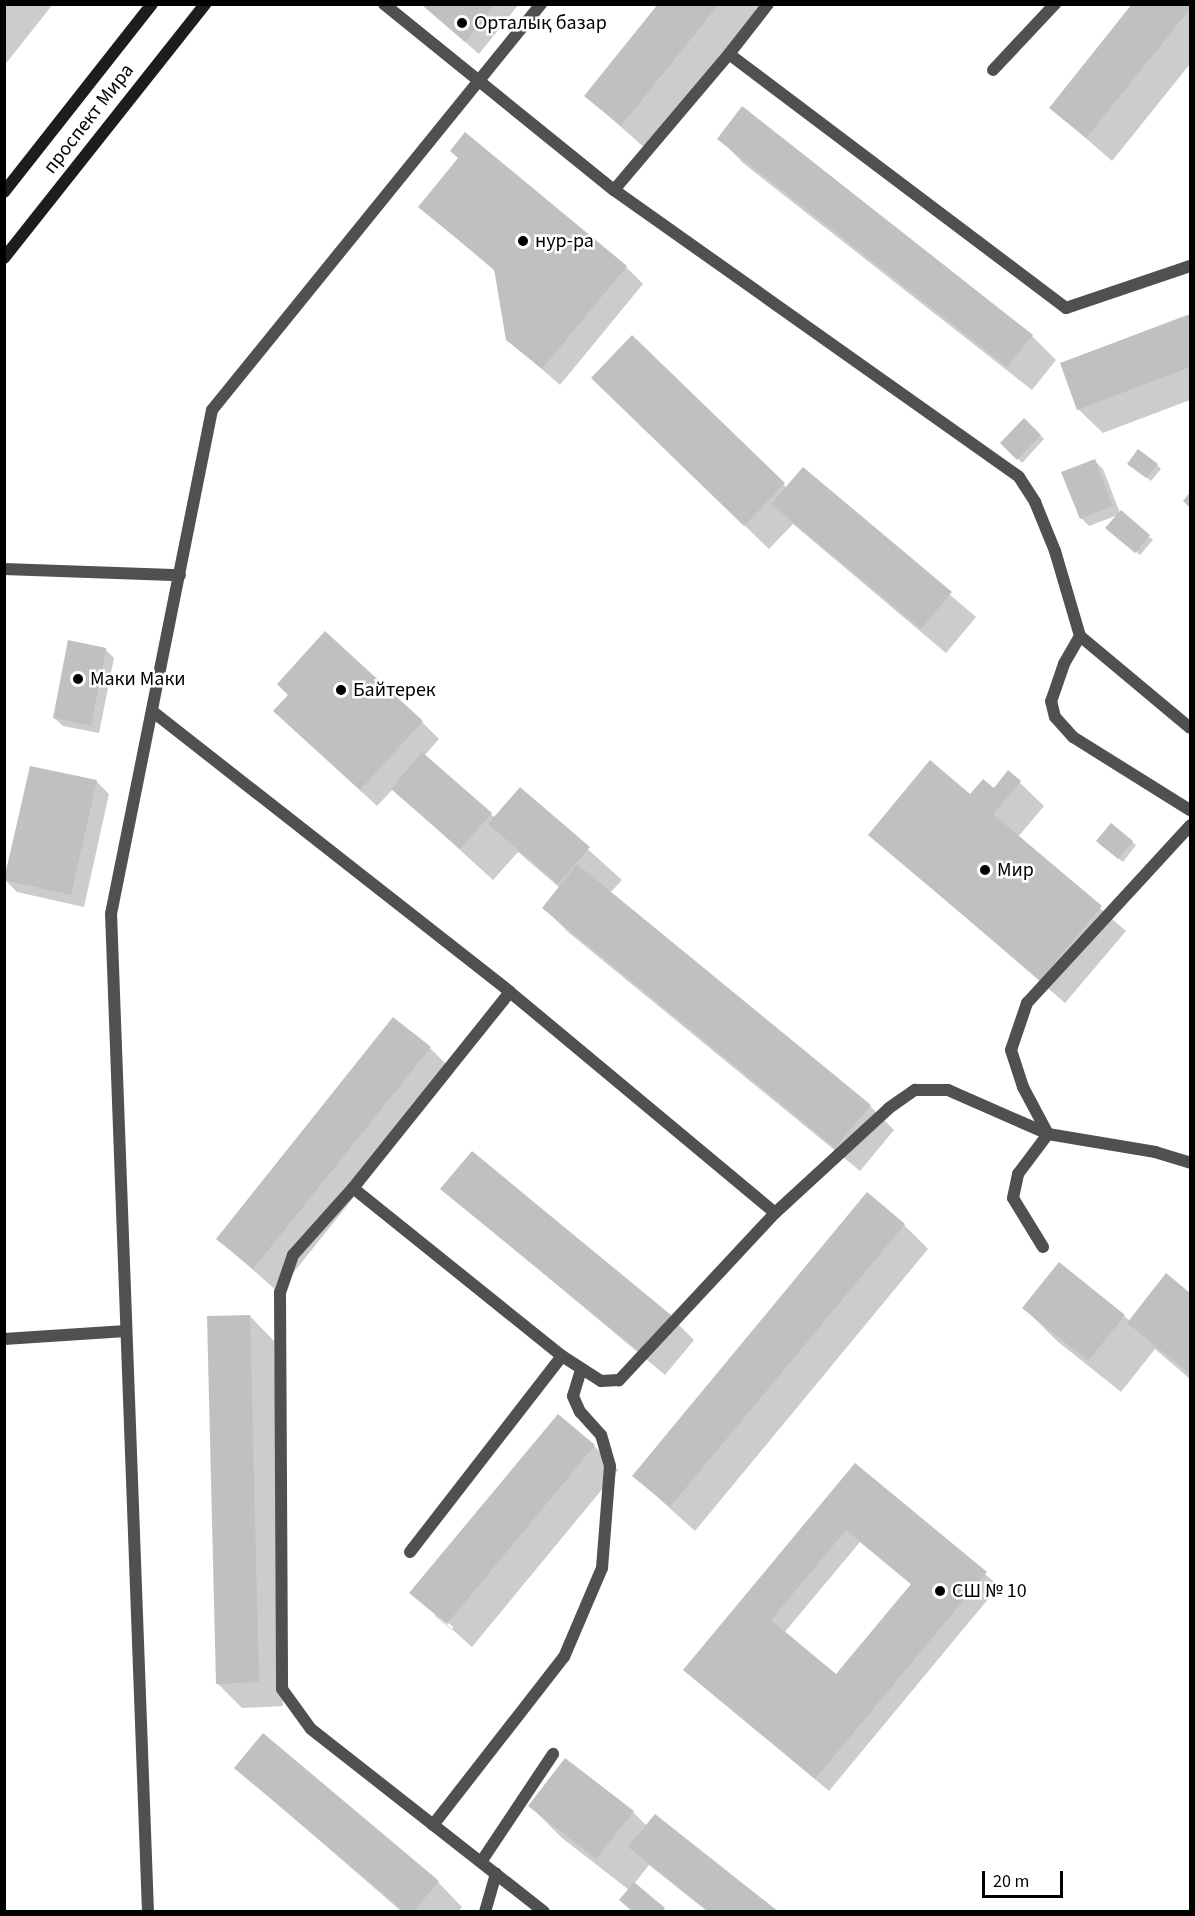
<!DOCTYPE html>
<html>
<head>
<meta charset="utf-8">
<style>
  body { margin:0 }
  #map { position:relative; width:1195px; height:1916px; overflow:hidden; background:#fff; font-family:"Source Sans 3",sans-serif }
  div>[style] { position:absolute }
  .shadow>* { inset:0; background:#0003 }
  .building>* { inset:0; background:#c0c0c0 }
  .lane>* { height:12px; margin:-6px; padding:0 6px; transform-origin:6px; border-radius:6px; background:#505050 }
  .street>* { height:12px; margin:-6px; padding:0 6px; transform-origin:6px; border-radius:6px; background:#505050 }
  .secondary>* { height:12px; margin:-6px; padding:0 6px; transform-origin:6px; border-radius:6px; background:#1d1d1d }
  .dots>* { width:16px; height:16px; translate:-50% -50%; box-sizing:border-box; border:3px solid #fff; border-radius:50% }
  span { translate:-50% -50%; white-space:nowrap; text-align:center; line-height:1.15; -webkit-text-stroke:5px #fff; paint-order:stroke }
  .poi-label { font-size:20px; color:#000 }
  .left { translate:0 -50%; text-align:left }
  .street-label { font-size:20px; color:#000 }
  .frame { position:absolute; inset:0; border:6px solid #000; pointer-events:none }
  .scale { position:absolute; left:982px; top:1871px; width:81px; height:27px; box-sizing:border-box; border:3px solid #000; border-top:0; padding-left:8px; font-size:18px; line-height:21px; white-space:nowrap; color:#000; -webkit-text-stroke:4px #fff; paint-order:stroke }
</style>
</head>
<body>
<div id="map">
  <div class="shadow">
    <i style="clip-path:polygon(4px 4px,53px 4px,4px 66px)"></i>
    <i style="clip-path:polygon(421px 4px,519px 4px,479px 54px)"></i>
    <i style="clip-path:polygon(660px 4px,762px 4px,646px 149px,586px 96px)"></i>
    <i style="clip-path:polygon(1134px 4px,1190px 4px,1190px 64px,1112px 161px,1051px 108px)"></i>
    <i style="clip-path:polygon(719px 138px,1032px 336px,1056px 360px,1032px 390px,743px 163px)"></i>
    <i style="clip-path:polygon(420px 207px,626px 267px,643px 284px,560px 385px,507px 339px,496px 272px)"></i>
    <i style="clip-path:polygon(1190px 316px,1190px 400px,1103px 433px,1078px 409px,1062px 364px)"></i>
    <i style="clip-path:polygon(632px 337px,787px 488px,803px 469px,976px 617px,946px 653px,793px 524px,769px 549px,617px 402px)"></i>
    <i style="clip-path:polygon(1024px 420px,1044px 439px,1022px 463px,1002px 443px)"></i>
    <i style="clip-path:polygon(1095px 461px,1103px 469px,1120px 513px,1153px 540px,1140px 555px,1111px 531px,1118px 515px,1089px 526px,1081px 518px)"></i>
    <i style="clip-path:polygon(1157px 465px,1161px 469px,1151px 481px,1133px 467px)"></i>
    <i style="clip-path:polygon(105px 649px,114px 658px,99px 733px,63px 726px,54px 718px)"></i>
    <i style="clip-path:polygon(422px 722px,439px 739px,424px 756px,495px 818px,521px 789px,622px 880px,610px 893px,870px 1106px,894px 1130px,860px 1171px,568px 932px,544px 908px,560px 888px,518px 852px,493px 880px,393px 789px,377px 806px,292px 728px)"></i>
    <i style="clip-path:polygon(31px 768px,96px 781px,109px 794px,84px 907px,17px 892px,4px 879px)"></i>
    <i style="clip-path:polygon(1019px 782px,1044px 806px,1018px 837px,1126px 931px,1065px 1003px,870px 835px)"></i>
    <i style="clip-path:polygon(1132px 842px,1136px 845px,1123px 862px,1101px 845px)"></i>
    <i style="clip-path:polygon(430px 1048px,454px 1072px,278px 1292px,218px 1239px)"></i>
    <i style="clip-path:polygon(442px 1189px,670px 1316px,694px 1340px,665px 1375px)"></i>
    <i style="clip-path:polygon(904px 1225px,928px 1249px,695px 1531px,634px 1476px)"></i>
    <i style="clip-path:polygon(1166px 1275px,1190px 1295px,1190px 1379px,1155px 1349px,1121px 1392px,1057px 1341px,1024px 1308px,1124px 1316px,1130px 1321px)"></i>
    <i style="clip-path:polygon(250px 1316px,274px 1341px,283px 1706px,242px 1708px,217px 1683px)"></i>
    <i style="clip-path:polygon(evenodd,594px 1446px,618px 1470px,472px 1647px,411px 1593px,594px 1446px,435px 1612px,453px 1627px,452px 1630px,435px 1616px,435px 1612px)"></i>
    <i style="clip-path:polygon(evenodd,856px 1465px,999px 1586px,829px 1791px,685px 1670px,856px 1465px,860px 1542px,912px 1585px,836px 1676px,784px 1633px,860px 1542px)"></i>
    <i style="clip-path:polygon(236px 1768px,438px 1882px,462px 1907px,458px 1912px,402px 1912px)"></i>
    <i style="clip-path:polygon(530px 1806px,633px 1812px,647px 1826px,777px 1912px,708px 1912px,649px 1865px,634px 1884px,666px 1912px,634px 1912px,629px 1890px,562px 1838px)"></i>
  </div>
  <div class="building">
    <i style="clip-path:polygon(421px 4px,495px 4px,465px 42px)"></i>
    <i style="clip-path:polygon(658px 4px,719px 4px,621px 126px,584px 96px)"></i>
    <i style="clip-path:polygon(1132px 4px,1190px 4px,1190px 9px,1086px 138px,1049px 108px)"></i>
    <i style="clip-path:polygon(742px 106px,1033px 335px,1007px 367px,717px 139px)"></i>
    <i style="clip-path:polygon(465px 132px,627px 266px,542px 369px,506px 340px,494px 269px,418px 207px,458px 158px,450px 151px)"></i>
    <i style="clip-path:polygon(1190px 314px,1190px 367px,1077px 410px,1060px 363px)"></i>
    <i style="clip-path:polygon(632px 335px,785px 483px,744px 526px,591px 378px)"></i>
    <i style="clip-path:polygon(1024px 418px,1041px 435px,1017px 460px,1000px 443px)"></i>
    <i style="clip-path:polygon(1138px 449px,1158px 464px,1146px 478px,1127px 464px)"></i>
    <i style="clip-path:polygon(1095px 459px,1113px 506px,1080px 519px,1061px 472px)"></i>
    <i style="clip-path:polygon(803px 467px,952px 592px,921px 629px,771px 504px)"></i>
    <i style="clip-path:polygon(1190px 492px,1190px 508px,1183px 501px)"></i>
    <i style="clip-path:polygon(1121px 510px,1150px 535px,1135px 553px,1105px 528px)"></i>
    <i style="clip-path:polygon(325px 631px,423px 721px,360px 790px,273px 711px,288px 695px,277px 684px)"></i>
    <i style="clip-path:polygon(68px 640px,106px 648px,91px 726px,53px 718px)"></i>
    <i style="clip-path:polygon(422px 752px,492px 813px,460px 849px,391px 789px)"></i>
    <i style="clip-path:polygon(930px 760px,970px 794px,983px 779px,994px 788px,1008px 770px,1021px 781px,993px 814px,1102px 906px,1040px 980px,868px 835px)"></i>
    <i style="clip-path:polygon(30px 766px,97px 780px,71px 895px,4px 880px)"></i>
    <i style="clip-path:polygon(520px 787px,590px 847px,558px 884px,488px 824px)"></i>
    <i style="clip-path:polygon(1111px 823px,1133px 841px,1118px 859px,1096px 841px)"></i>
    <i style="clip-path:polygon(577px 864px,871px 1105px,835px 1148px,542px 908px)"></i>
    <i style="clip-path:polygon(393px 1017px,431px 1047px,253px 1269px,216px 1239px)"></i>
    <i style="clip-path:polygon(472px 1151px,671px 1315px,640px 1352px,440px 1189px)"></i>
    <i style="clip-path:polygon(867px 1192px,905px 1224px,670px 1507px,632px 1476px)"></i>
    <i style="clip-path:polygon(1059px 1262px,1125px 1315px,1088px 1361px,1022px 1308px)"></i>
    <i style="clip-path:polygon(1166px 1273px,1190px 1293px,1190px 1374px,1127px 1323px)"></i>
    <i style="clip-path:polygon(250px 1315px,259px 1682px,216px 1684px,207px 1316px)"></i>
    <i style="clip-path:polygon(558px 1414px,595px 1445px,447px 1624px,409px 1593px)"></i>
    <i style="clip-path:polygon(evenodd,855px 1463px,987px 1572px,815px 1779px,683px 1670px,855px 1463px,846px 1530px,911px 1584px,836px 1674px,771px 1620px,846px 1530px)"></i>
    <i style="clip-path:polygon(263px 1733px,439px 1881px,413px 1912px,405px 1912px,234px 1768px)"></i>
    <i style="clip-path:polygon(565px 1758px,634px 1811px,596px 1859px,528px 1806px)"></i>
    <i style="clip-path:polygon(655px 1814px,779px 1912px,709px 1912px,628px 1847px)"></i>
    <i style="clip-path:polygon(634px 1882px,665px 1908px,662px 1912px,633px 1912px,619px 1900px)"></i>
  </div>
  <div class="lane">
    <i style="left:729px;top:54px;width:63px;rotate:-52deg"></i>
    <i style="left:993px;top:70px;width:91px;rotate:-46.8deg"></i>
    <i style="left:614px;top:190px;width:178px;rotate:-49.8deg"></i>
    <i style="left:729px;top:54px;width:422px;rotate:37deg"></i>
    <i style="left:1066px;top:308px;width:131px;rotate:-18.7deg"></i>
    <i style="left:1080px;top:636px;width:32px;rotate:120deg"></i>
    <i style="left:1064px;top:664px;width:39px;rotate:109deg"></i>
    <i style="left:1051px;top:701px;width:16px;rotate:76deg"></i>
    <i style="left:1055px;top:717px;width:27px;rotate:48deg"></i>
    <i style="left:1073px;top:737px;width:138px;rotate:32deg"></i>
    <i style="left:1043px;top:1247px;width:57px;rotate:-121.5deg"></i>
    <i style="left:1013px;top:1198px;width:25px;rotate:-78deg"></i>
    <i style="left:1018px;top:1174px;width:50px;rotate:-53.1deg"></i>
    <i style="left:1048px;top:1134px;width:53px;rotate:-118deg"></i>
    <i style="left:1023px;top:1087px;width:39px;rotate:-108deg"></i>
    <i style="left:1011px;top:1050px;width:50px;rotate:-71.2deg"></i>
    <i style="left:1027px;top:1003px;width:241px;rotate:-47.4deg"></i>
    <i style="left:410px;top:1552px;width:248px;rotate:-52.2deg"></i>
    <i style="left:433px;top:1825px;width:213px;rotate:-52.1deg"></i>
    <i style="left:564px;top:1657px;width:97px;rotate:-66.9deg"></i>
    <i style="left:602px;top:1568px;width:102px;rotate:-85.5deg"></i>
    <i style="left:610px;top:1466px;width:32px;rotate:-106deg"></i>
    <i style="left:601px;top:1435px;width:31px;rotate:-132deg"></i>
    <i style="left:580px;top:1412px;width:17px;rotate:-114deg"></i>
    <i style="left:573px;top:1396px;width:28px;rotate:-73deg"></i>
    <i style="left:481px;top:1862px;width:130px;rotate:-56.3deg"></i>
    <i style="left:485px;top:1912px;width:40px;rotate:-74deg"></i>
  </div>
  <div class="street">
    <i style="left:384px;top:4px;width:296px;rotate:39deg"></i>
    <i style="left:614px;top:190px;width:496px;rotate:35.3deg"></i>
    <i style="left:1019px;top:477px;width:30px;rotate:57deg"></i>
    <i style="left:1035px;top:502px;width:53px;rotate:67.8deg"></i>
    <i style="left:1055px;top:551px;width:89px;rotate:73.6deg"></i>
    <i style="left:1080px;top:636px;width:143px;rotate:39.9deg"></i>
    <i style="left:4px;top:569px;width:176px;rotate:2deg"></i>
    <i style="left:152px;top:711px;width:455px;rotate:38.1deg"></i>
    <i style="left:510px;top:992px;width:345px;rotate:39.8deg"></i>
    <i style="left:775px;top:1213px;width:229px;rotate:133deg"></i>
    <i style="left:619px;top:1380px;width:18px;rotate:177deg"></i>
    <i style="left:601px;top:1381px;width:46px;rotate:-147.3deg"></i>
    <i style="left:562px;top:1356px;width:268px;rotate:-141.2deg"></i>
    <i style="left:353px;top:1188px;width:251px;rotate:-51.3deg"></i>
    <i style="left:353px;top:1188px;width:90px;rotate:131.8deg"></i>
    <i style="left:293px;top:1255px;width:39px;rotate:109deg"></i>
    <i style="left:280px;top:1292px;width:397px;rotate:89.7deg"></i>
    <i style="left:282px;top:1689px;width:49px;rotate:54.1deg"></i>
    <i style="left:311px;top:1729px;width:296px;rotate:38.1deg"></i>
    <i style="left:775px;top:1213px;width:155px;rotate:-42.6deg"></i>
    <i style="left:889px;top:1108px;width:32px;rotate:-35deg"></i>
    <i style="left:915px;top:1090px;width:33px"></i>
    <i style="left:948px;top:1090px;width:109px;rotate:23.7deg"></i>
    <i style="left:1048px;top:1134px;width:109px;rotate:9.5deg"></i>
    <i style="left:1155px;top:1152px;width:37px;rotate:17deg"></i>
    <i style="left:4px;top:1339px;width:122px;rotate:-3.8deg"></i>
    <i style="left:148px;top:1912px;width:999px;rotate:-92.12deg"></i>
    <i style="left:111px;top:914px;width:514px;rotate:-78.67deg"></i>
    <i style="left:212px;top:410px;width:523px;rotate:-50.98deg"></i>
  </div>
  <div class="secondary">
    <i style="left:4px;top:192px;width:239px;rotate:-51.8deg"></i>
    <i style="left:4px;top:258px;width:324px;rotate:-51.6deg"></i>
  </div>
  <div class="dots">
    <i style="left:462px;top:23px;background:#000"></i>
    <i style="left:523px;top:241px;background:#000"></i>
    <i style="left:78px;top:679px;background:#000"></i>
    <i style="left:341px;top:690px;background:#000"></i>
    <i style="left:985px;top:870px;background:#000"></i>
    <i style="left:940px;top:1591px;background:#000"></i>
  </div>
  <div class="poi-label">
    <span class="left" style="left:474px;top:23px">Орталық базар</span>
    <span class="left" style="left:535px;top:241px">нур-ра</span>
    <span class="left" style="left:90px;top:679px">Маки Маки</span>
    <span class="left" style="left:353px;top:690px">Байтерек</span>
    <span class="left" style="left:997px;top:870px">Мир</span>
    <span class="left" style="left:952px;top:1591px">СШ № 10</span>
  </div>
  <div class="street-label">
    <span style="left:89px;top:119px;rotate:-52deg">проспект Мира</span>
  </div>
  <div class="frame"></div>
  <div class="scale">20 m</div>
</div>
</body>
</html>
